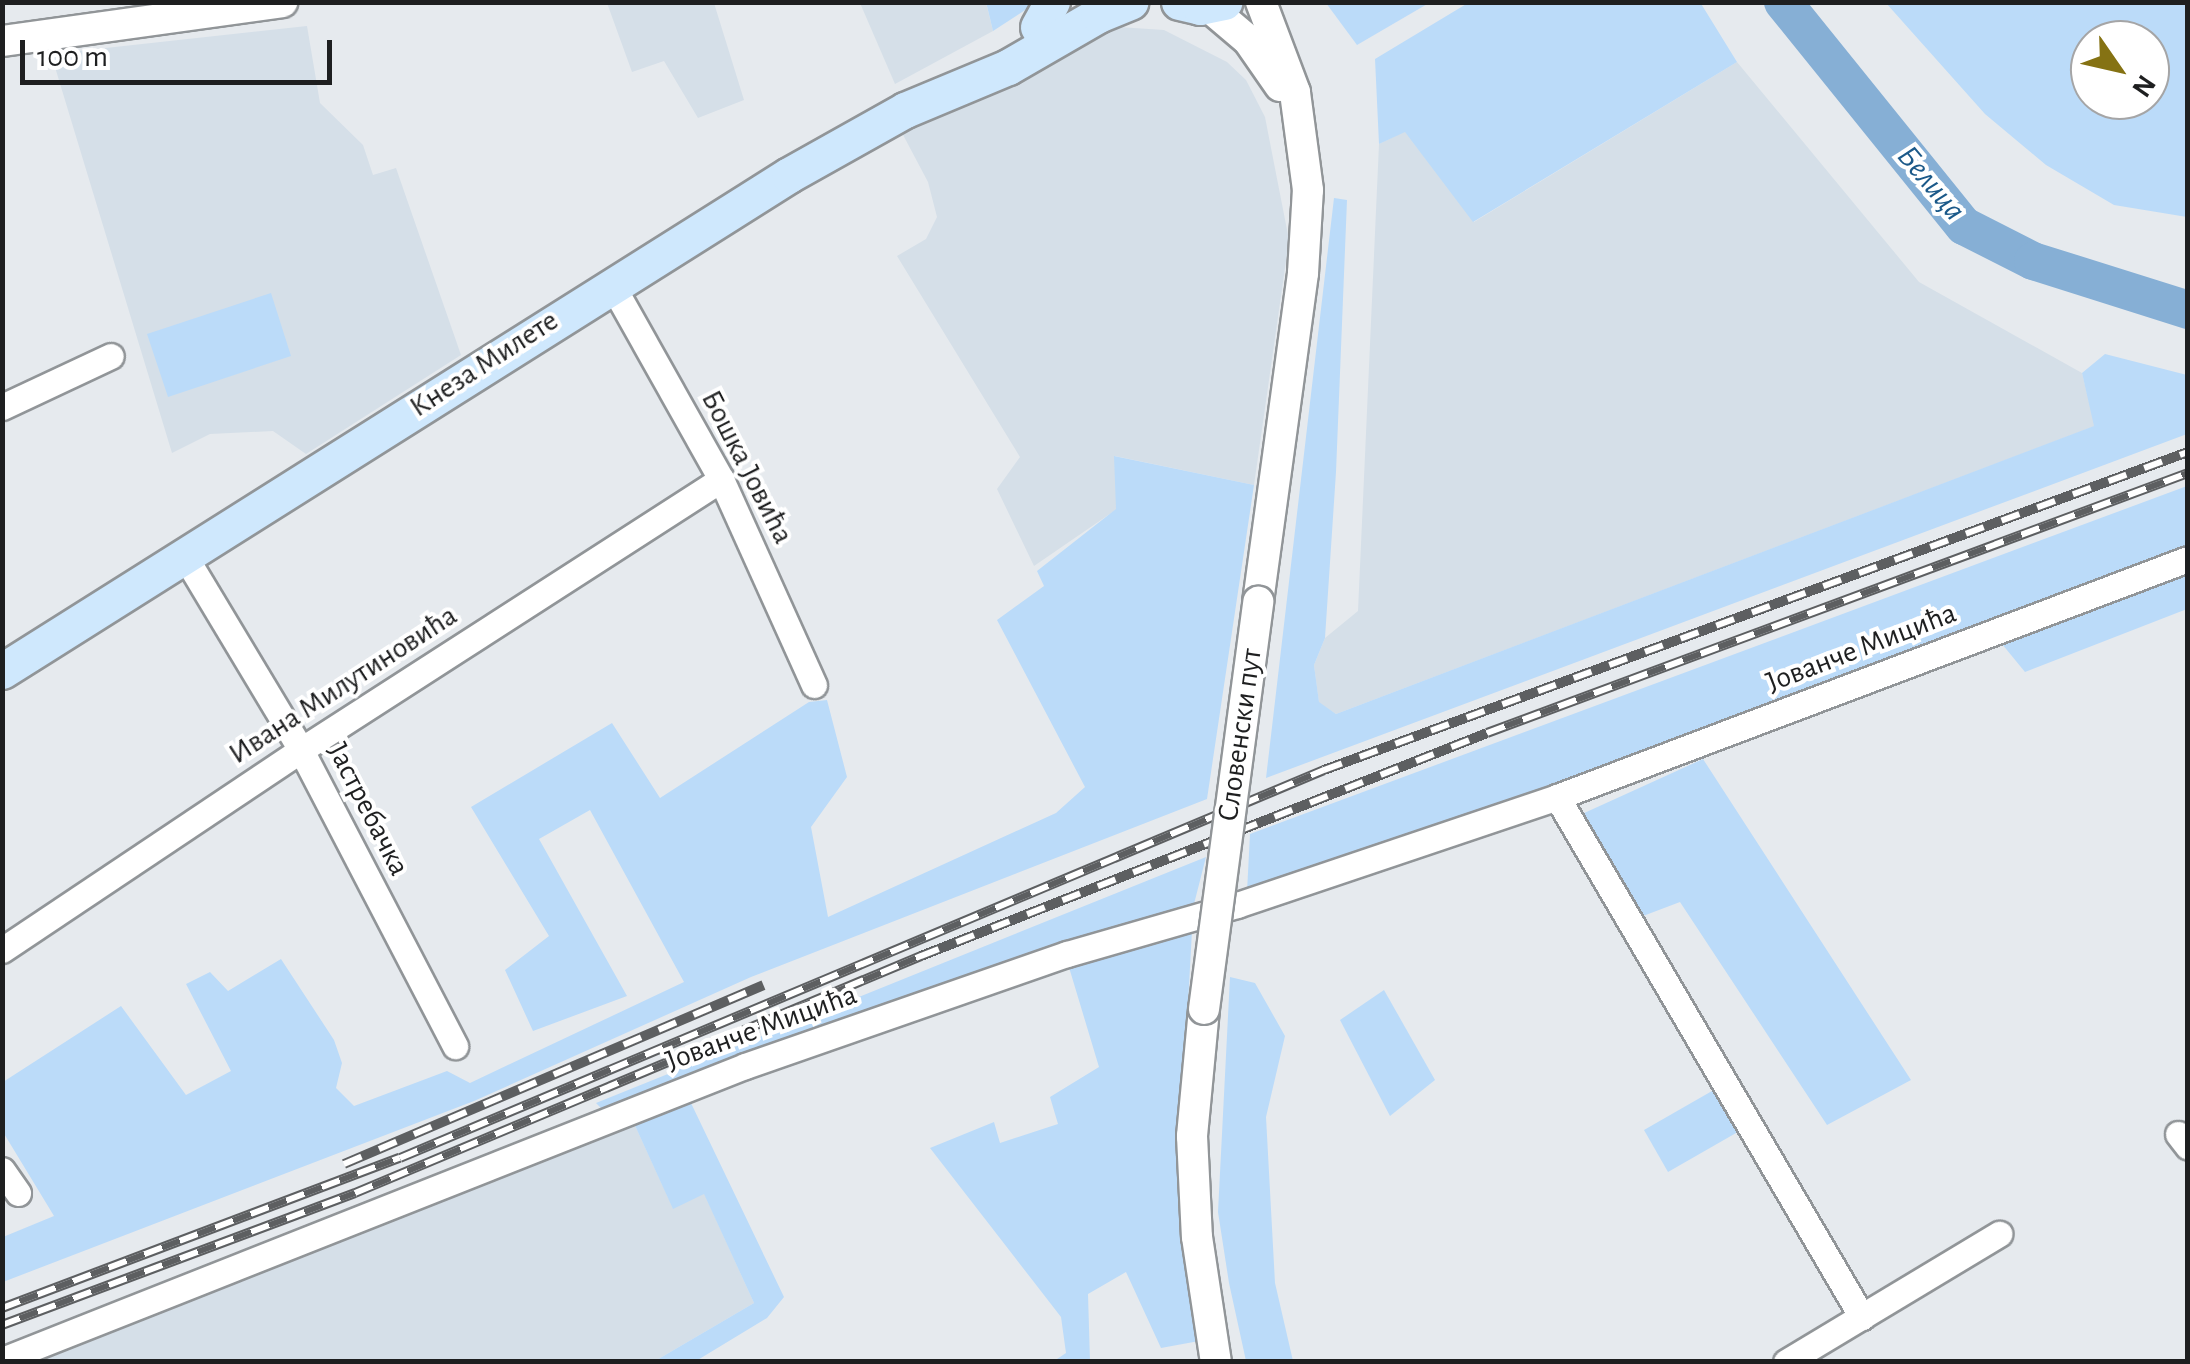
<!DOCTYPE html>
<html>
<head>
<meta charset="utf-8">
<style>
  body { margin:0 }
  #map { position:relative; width:2190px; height:1364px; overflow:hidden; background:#e6eaee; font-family:"Alegreya Sans",sans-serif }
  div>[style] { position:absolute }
  .built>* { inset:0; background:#d5dfe8 }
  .green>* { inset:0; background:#bbdbf9 }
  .river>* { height:38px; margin:-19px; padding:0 19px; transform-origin:19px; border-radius:19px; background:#86afd5 }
  .roads { filter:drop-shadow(2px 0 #919598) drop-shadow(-2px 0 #919598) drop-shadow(0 2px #919598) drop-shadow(0 -2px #919598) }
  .minor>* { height:25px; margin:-12.5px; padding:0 12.5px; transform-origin:12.5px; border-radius:12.5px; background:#fff }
  .tertiary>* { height:30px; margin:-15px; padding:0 15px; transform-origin:15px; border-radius:15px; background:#fff }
  .secondary>* { height:35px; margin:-17.5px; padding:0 17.5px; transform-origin:17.5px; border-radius:17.5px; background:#cfe8fd }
  .rail>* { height:10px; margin-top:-5px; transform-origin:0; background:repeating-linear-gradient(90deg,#fff 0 19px,#5d5f61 0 38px); box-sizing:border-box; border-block:2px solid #5d5f61 }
  .bridges { filter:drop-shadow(2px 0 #919598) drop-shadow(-2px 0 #919598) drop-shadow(0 2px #919598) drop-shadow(0 -2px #919598) }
  .tertiary-bridge>* { height:30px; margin:-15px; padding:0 15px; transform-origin:15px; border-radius:15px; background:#fff }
  span { translate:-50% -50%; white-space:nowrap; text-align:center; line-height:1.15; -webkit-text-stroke:8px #fff; paint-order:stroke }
  .street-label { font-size:30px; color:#1e1f20 }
  .water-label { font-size:32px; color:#1b5989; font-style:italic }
  .frame { position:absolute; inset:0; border:5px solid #1e1f20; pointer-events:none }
  .north { position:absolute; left:2070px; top:20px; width:100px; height:100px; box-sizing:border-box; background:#fff; border:2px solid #a5a5a6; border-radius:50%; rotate:124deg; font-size:28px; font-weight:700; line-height:40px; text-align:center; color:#1e1f20 }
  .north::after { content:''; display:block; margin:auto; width:35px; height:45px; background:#857213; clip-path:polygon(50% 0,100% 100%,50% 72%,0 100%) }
  .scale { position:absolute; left:20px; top:40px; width:312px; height:45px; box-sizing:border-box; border:5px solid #1e1f20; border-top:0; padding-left:12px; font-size:30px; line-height:35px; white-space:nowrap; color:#1e1f20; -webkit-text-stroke:8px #fff; paint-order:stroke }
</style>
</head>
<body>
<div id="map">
  <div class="built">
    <i style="clip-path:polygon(607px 3px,714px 3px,744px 100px,698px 118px,664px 61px,632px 72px)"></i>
    <i style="clip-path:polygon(860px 3px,986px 3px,993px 31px,895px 84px)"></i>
    <i style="clip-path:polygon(307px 26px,320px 103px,363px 145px,373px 175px,396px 168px,461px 355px,306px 454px,273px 431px,210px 434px,172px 453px,51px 54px)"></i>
    <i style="clip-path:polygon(1119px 27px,1164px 30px,1227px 62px,1246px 80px,1265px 117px,1289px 240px,1254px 485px,1115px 456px,1117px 509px,1034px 566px,997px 489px,1020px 457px,897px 256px,926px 239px,937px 217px,928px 182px,901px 131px,1084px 39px)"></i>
    <i style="clip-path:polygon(1737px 62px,1919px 282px,2082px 373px,2095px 426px,1336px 714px,1319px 703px,1314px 665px,1325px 638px,1358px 611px,1379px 144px,1405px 131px,1474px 222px)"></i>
    <i style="clip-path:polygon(632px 1119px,673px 1208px,704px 1193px,754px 1303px,655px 1361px,33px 1362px)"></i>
  </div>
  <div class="green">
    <i style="clip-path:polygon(986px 2px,1036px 3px,993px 31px)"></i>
    <i style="clip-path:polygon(1700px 2px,1737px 62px,1473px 222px,1405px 132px,1379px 144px,1375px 59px,1468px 3px)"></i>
    <i style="clip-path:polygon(1326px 3px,1429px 3px,1357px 45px)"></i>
    <i style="clip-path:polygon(evenodd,1886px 3px,2187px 3px,2187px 217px,2114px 205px,2046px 165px,1985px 114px,1886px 3px,2090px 40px,2150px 40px,2150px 100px,2090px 100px,2090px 40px)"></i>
    <i style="clip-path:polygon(1334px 198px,1347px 200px,1336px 472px,1325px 638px,1314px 665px,1319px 702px,1336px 714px,2094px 426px,2082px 373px,2105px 354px,2187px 375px,2187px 434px,1266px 778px)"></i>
    <i style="clip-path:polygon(271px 293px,291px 356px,168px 397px,147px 334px)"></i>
    <i style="clip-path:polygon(1114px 456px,1254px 485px,1207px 799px,751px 977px,474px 1101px,3px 1282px,3px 1237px,54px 1216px,3px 1132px,3px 1082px,121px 1006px,186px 1095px,231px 1071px,186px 984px,210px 972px,228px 991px,281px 959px,334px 1040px,342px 1063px,336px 1088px,354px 1106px,447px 1071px,470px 1083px,684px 982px,590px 810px,539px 839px,627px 996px,533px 1031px,505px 970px,549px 936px,471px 807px,612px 723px,660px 798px,809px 702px,827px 700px,847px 777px,811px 827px,828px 917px,1056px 813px,1085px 787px,997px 620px,1044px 586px,1037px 571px,1116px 509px)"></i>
    <i style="clip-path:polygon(2187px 486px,2187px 546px,1527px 796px,1247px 892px,1250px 834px)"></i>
    <i style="clip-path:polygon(2187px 571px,2187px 609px,2025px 672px,2002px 644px)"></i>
    <i style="clip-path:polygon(1703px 759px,1911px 1080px,1827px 1125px,1680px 902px,1643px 916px,1582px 814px)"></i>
    <i style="clip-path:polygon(1206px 857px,1194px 904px,918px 996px,603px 1110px,596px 1103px)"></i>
    <i style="clip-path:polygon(1192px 931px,1178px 1185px,1199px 1341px,1161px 1348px,1126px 1272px,1088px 1294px,1090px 1361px,1054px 1361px,1066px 1353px,1061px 1317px,930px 1148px,994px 1122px,1000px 1143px,1058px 1124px,1050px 1097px,1099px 1067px,1068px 964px)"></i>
    <i style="clip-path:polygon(1230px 977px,1255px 983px,1285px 1036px,1266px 1117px,1275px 1283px,1293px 1361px,1246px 1361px,1229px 1283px,1218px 1212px)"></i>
    <i style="clip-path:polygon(1384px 990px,1435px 1080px,1390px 1116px,1340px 1020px)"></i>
    <i style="clip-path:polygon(1719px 1087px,1743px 1129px,1668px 1172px,1644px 1130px)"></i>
    <i style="clip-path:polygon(690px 1101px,784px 1297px,767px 1318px,696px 1361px,655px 1361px,754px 1303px,704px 1194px,673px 1209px,632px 1119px)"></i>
  </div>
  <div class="river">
    <i style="left:1783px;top:2px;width:288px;rotate:51.1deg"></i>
    <i style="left:1964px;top:226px;width:77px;rotate:26.9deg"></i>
    <i style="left:2033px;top:261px;width:163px;rotate:17.5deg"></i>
  </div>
  <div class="roads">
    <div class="minor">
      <i style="left:611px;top:283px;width:225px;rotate:60.7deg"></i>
      <i style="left:721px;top:479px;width:226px;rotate:65.7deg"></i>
      <i style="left:2px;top:407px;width:120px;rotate:-25.1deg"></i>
      <i style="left:184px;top:555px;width:227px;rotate:59deg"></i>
      <i style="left:301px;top:750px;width:334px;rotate:62.5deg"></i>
      <i style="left:1557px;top:797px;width:603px;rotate:59.61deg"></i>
      <i style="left:2px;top:950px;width:360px;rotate:-33.8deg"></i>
      <i style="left:301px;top:750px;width:500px;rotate:-32.8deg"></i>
      <i style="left:2178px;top:1134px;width:16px;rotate:52deg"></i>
      <i style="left:2px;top:1170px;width:28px;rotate:55deg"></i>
      <i style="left:2px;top:1360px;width:799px;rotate:-21.59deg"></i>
      <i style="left:745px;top:1066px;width:341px;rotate:-19.2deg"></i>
      <i style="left:1067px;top:954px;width:177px;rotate:-16.1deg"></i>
      <i style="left:1237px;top:905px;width:338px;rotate:-18.6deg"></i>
      <i style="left:1557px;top:797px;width:674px;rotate:-20.67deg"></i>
      <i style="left:1786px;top:1362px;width:249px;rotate:-31deg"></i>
    </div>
    <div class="tertiary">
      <i style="left:1209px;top:7px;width:51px;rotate:40.2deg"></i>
      <i style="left:1248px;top:40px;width:56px;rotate:55.2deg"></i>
      <i style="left:2px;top:41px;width:283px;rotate:-7.9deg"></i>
      <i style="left:1258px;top:602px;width:332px;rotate:-82.2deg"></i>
      <i style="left:1303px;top:273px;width:83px;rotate:-86.6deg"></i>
      <i style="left:1308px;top:190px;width:99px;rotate:-97.6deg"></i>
      <i style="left:1295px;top:92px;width:96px;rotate:-110.7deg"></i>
      <i style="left:1204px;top:1009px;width:128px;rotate:95.4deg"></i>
      <i style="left:1192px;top:1136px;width:101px;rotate:87.2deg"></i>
      <i style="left:1197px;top:1237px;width:126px;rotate:81.4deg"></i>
    </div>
    <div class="secondary">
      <i style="left:1179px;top:2px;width:22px;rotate:13deg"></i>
      <i style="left:1200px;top:7px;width:25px;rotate:-12deg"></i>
      <i style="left:1038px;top:27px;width:29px;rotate:-61deg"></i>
      <i style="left:2px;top:671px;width:930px;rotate:-32.22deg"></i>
      <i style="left:789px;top:175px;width:133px;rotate:-29.3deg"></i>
      <i style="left:905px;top:110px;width:112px;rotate:-22.7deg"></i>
      <i style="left:1008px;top:67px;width:104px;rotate:-30deg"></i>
      <i style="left:1098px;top:15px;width:35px;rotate:-22deg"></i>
    </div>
  </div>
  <div class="rail">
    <i style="left:344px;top:1164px;width:456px;rotate:-23.1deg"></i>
    <i style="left:2px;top:1308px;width:425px;rotate:-20.7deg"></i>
    <i style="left:400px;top:1158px;width:1002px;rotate:-22.78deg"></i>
    <i style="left:1324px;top:770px;width:921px;rotate:-20.21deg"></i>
    <i style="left:2px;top:1325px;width:377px;rotate:-20.5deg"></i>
    <i style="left:355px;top:1193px;width:614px;rotate:-22.72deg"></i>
    <i style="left:921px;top:956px;width:608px;rotate:-21.5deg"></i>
    <i style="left:1487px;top:733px;width:748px;rotate:-20.35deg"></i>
  </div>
  <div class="bridges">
    <div class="tertiary-bridge">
      <i style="left:1204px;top:1009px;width:411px;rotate:-82.4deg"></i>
    </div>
  </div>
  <div class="street-label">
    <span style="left:484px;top:364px;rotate:-33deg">Кнеза Милете</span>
    <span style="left:747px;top:467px;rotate:63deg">Бошка Јовића</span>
    <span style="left:1861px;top:648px;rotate:-21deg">Јованче Мицића</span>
    <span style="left:343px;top:685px;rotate:-33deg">Ивана Милутиновића</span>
    <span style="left:1240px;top:735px;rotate:-82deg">Словенски пут</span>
    <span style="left:368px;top:809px;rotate:63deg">Јастребачка</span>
    <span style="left:761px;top:1028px;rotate:-20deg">Јованче Мицића</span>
  </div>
  <div class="water-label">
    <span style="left:1931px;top:183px;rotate:50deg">Белица</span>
  </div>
  <div class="frame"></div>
  <div class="north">N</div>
  <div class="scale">100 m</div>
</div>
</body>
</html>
